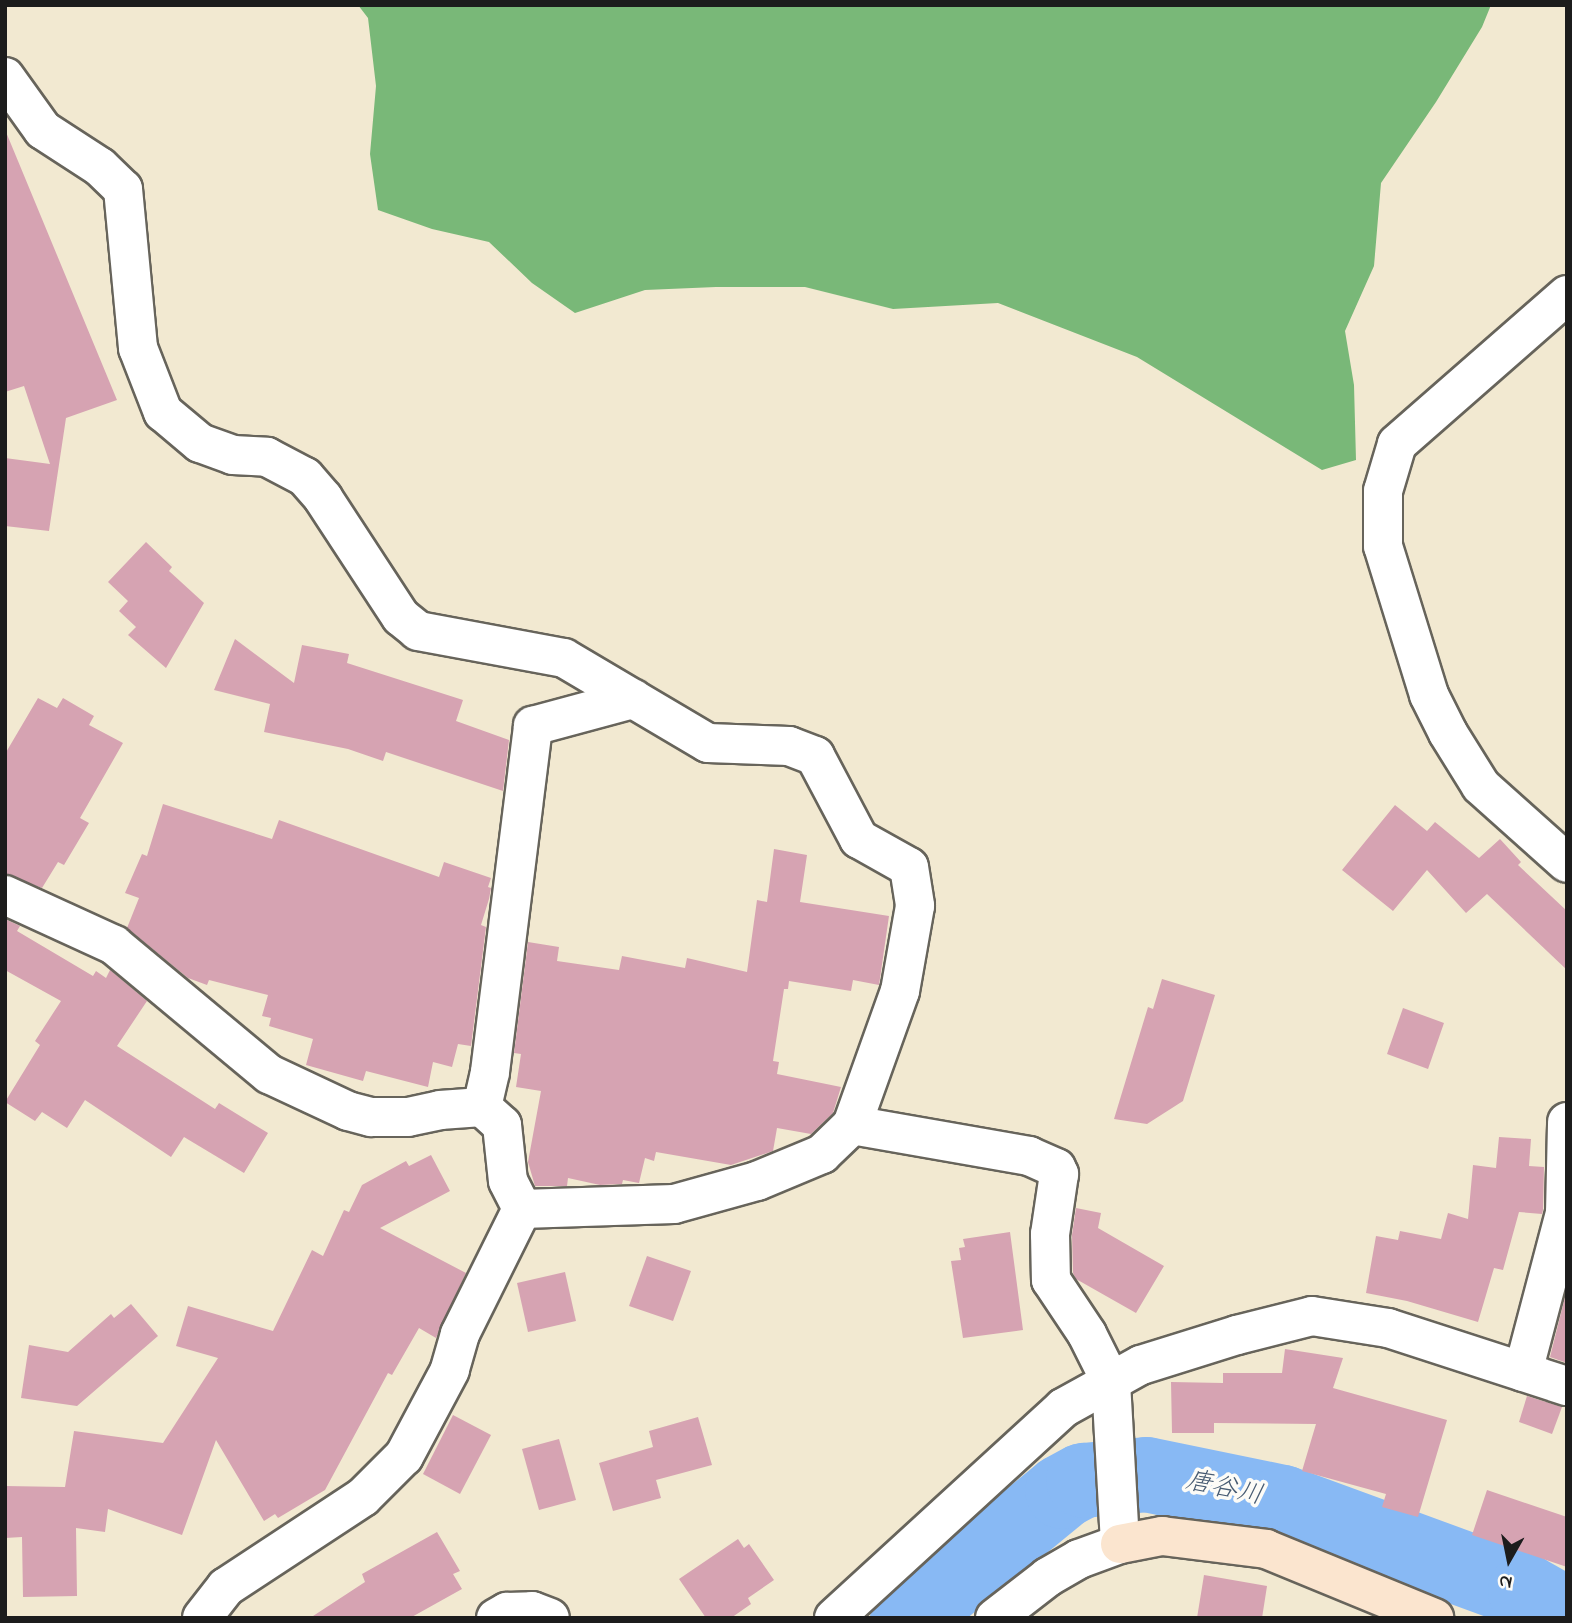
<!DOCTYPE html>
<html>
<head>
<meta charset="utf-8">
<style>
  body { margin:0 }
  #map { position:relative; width:1572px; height:1623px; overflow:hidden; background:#f2e9d1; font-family:"Indie Flower","Klee One",sans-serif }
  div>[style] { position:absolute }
  .forest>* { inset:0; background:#79b878 }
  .river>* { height:75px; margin:-37.5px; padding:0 37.5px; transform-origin:37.5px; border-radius:37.5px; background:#88b9f4 }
  .building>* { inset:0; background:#d6a3b2 }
  .roads { filter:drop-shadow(2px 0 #67645b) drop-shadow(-2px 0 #67645b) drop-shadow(0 2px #67645b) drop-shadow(0 -2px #67645b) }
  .street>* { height:38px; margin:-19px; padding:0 19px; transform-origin:19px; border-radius:19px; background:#fff }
  .secondary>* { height:38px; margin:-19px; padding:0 19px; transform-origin:19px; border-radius:19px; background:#fbe5cf }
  span { translate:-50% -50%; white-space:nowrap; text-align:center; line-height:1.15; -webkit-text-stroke:7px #fdfcf7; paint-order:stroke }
  .water-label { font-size:26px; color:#475b72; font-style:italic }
  .frame { position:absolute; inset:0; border:7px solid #1c1c1c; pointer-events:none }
  .north { position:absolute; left:1474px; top:1525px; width:70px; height:70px; -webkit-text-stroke:5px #fdfcf7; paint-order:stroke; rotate:189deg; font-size:19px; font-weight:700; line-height:28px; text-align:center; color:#1c1c1c }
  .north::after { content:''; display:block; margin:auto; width:24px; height:32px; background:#1c1c1c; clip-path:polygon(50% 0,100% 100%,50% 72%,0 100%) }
</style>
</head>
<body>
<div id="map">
  <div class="forest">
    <i style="clip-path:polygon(358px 5px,1491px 5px,1482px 27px,1436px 102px,1381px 183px,1374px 266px,1345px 331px,1354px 385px,1356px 460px,1322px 470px,1137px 357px,998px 303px,893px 309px,805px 287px,716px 287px,645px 290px,575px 313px,532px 283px,489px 242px,432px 229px,378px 210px,370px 154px,376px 86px,368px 18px)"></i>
  </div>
  <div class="river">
    <i style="left:907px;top:1618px;width:200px;rotate:-39.3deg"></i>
    <i style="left:1062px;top:1491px;width:24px;rotate:-28deg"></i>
    <i style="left:1083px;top:1480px;width:63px;rotate:-5.4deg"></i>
    <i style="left:1146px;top:1474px;width:139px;rotate:11.6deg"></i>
    <i style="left:1282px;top:1502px;width:259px;rotate:20.1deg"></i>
    <i style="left:1525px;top:1591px;width:48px;rotate:29.7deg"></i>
  </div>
  <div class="building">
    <i style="clip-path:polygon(6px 132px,117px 400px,66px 418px,49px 531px,5px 526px,5px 458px,50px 464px,24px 386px,5px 392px)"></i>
    <i style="clip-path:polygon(146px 542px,172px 567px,169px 571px,204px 603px,166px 668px,128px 635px,136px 627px,119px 611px,128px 601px,108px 582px)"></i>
    <i style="clip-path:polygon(235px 639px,294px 683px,302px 645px,349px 654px,347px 663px,463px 700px,456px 721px,509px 740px,503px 791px,386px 752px,383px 761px,348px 749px,264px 732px,270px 704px,214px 690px)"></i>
    <i style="clip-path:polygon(38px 698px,57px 708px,63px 698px,94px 716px,89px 725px,123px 743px,80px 818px,89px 823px,64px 865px,58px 862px,42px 888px,5px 874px,5px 754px)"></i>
    <i style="clip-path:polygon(163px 804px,272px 839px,279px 820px,439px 877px,444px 862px,491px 878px,488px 887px,491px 888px,489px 899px,481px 925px,486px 927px,471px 1046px,458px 1044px,452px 1067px,433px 1062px,428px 1087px,366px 1071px,363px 1081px,306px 1065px,313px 1039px,269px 1026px,271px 1018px,262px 1016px,268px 995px,209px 980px,207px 985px,188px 978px,127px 928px,139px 898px,125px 893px,142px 854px,147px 856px)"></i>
    <i style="clip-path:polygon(1395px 805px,1427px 831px,1435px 822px,1479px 858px,1500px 839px,1521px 862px,1518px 865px,1567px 911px,1567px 970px,1487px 894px,1466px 913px,1427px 870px,1393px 911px,1342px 870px)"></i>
    <i style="clip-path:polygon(774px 849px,807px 855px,800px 902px,889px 916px,879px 985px,853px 980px,851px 991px,789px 981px,788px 989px,784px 989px,773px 1061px,779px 1062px,777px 1074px,841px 1087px,833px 1113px,811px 1134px,777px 1128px,773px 1151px,731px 1165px,656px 1152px,654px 1161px,645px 1158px,639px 1183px,623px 1180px,622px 1184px,600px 1185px,568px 1178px,567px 1186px,535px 1186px,528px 1162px,541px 1091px,516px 1087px,521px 1054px,514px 1053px,528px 942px,559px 947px,557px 961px,619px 970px,622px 956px,685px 968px,687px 958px,747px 972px,757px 900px,767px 902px)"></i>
    <i style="clip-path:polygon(5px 919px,20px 926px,17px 931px,93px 976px,96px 971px,106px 978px,110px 970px,147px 1001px,117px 1046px,215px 1109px,219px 1103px,268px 1133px,244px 1173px,184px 1137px,171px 1157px,85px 1100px,67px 1128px,42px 1112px,35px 1121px,5px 1102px,40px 1045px,35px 1041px,61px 1001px,5px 970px)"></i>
    <i style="clip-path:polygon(1162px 979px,1215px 995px,1183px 1101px,1147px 1124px,1114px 1119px,1148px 1007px,1153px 1009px)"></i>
    <i style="clip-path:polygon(1403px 1008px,1444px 1023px,1428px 1069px,1387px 1054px)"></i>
    <i style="clip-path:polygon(1499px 1137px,1531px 1139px,1529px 1166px,1544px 1167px,1543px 1210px,1542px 1214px,1519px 1212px,1503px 1270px,1494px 1268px,1478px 1322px,1407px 1301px,1366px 1293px,1376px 1236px,1398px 1240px,1400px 1231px,1441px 1239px,1448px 1213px,1468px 1219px,1473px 1165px,1496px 1168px)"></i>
    <i style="clip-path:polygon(431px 1155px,450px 1191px,380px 1228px,466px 1273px,436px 1338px,419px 1328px,392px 1375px,388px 1373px,325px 1490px,278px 1518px,275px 1514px,264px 1521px,216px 1440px,182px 1535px,108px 1509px,105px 1532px,76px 1528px,77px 1596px,23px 1597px,22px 1537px,5px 1538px,5px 1486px,65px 1487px,74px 1431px,163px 1443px,218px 1358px,176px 1346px,188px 1306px,273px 1331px,312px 1250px,323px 1256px,344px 1210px,349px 1212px,362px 1185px,406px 1161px,409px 1166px)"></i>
    <i style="clip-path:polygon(1076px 1208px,1101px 1213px,1098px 1228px,1164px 1266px,1136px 1313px,1076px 1279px,1073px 1273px,1072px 1235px)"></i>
    <i style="clip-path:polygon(1010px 1232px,1023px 1330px,963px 1338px,951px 1261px,961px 1260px,959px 1248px,965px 1247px,963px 1239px)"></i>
    <i style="clip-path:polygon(647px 1256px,691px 1271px,673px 1321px,629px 1306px)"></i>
    <i style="clip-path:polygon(565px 1272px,576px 1321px,528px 1332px,517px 1283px)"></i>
    <i style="clip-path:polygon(1565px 1297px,1567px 1298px,1567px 1363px,1550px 1357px)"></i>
    <i style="clip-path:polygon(131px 1304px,158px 1336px,77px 1406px,21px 1398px,29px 1345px,68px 1352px,111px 1314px,114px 1318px)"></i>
    <i style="clip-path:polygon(1285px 1349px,1343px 1358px,1333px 1388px,1447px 1420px,1418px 1517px,1382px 1507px,1386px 1494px,1302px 1471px,1316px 1424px,1214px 1423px,1214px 1433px,1172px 1433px,1171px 1382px,1223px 1383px,1223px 1373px,1282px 1373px)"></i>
    <i style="clip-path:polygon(1527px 1396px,1562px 1407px,1552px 1434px,1519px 1422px)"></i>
    <i style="clip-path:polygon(453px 1415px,491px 1435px,460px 1494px,423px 1474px)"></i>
    <i style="clip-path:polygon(698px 1417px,712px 1465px,656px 1480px,661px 1498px,613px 1511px,599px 1463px,653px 1447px,649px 1431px)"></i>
    <i style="clip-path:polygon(559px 1439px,576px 1500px,539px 1510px,522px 1449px)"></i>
    <i style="clip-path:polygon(1487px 1490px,1567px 1517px,1567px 1567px,1472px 1535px)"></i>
    <i style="clip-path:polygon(437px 1532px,460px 1571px,453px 1574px,462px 1589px,410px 1618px,310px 1618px,365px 1582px,362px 1574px)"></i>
    <i style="clip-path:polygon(738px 1539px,744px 1548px,749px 1544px,774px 1580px,748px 1598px,751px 1604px,731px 1618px,706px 1618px,679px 1579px)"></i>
    <i style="clip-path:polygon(1204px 1575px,1267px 1586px,1262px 1618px,1197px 1618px)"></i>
  </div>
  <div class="roads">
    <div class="street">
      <i style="left:5px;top:77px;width:65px;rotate:54.4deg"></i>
      <i style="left:43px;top:130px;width:68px;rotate:33deg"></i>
      <i style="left:100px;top:167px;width:32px;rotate:44deg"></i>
      <i style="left:123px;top:189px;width:160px;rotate:84.6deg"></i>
      <i style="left:138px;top:348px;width:69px;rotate:68.7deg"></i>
      <i style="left:163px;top:412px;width:48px;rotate:40deg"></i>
      <i style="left:200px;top:443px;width:35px;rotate:20deg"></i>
      <i style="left:233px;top:455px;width:34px;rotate:3deg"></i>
      <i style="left:267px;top:457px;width:43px;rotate:27.8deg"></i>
      <i style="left:305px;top:477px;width:28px;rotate:49deg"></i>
      <i style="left:323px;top:498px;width:142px;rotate:56.8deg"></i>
      <i style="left:401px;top:617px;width:22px;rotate:39deg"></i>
      <i style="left:418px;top:631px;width:148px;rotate:10.5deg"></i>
      <i style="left:564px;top:658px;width:167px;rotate:30.6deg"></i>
      <i style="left:708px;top:743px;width:81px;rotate:2.1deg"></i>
      <i style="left:789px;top:746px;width:28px;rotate:21deg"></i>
      <i style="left:815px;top:756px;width:94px;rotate:62.1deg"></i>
      <i style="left:859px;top:839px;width:57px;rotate:29.2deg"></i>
      <i style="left:909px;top:867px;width:39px;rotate:81deg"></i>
      <i style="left:915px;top:906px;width:86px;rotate:100deg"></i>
      <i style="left:900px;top:991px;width:142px;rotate:109.7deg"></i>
      <i style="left:852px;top:1125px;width:42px;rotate:136deg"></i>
      <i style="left:822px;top:1154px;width:70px;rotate:157.4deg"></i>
      <i style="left:757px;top:1181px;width:86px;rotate:164.5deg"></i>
      <i style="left:674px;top:1204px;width:152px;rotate:178.1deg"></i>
      <i style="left:1567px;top:295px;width:226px;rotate:138.8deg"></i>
      <i style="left:1397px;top:444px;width:49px;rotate:106.6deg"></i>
      <i style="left:1383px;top:491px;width:55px;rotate:90deg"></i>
      <i style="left:1383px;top:546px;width:156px;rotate:72.8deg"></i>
      <i style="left:1429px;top:695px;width:42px;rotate:63.4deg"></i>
      <i style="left:1448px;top:733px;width:62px;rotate:58.1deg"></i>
      <i style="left:1481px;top:786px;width:115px;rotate:41.8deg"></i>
      <i style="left:5px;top:895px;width:120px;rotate:24.6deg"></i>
      <i style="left:114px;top:945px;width:202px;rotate:39.8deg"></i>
      <i style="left:269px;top:1074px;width:87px;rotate:25.1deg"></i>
      <i style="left:348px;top:1111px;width:24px;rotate:15deg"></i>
      <i style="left:371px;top:1117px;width:37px"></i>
      <i style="left:408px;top:1117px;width:33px;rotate:-12deg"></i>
      <i style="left:440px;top:1110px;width:42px;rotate:-4.1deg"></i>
      <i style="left:482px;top:1107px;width:27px;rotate:42deg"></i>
      <i style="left:502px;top:1125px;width:56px;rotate:83.9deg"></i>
      <i style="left:508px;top:1181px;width:31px;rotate:63deg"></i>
      <i style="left:522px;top:1209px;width:140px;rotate:116.4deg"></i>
      <i style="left:460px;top:1334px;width:37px;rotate:106deg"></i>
      <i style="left:450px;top:1370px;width:98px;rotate:118.1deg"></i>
      <i style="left:404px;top:1456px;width:58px;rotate:135deg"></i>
      <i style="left:363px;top:1497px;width:164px;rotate:146.7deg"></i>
      <i style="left:226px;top:1587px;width:39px;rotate:128deg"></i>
      <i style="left:482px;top:1107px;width:36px;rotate:-77deg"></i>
      <i style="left:490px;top:1072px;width:349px;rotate:-82.9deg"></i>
      <i style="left:533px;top:726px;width:104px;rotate:-15.1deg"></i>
      <i style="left:852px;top:1125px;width:180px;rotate:9.9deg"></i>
      <i style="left:1029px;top:1156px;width:30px;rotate:24deg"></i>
      <i style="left:1056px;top:1168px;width:7px;rotate:63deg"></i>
      <i style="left:1059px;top:1174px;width:61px;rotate:98.5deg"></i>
      <i style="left:1050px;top:1234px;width:46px;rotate:88.8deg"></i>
      <i style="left:1051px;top:1280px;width:65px;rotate:56.3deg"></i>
      <i style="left:1087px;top:1334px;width:54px;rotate:63.4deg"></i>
      <i style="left:1111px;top:1382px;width:162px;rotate:86.8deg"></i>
      <i style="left:1120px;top:1544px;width:44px;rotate:159.9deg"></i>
      <i style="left:1079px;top:1559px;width:36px;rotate:150deg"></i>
      <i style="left:1048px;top:1577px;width:67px;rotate:142.3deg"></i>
      <i style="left:1523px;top:1372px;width:164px;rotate:-75.2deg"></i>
      <i style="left:1565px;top:1213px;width:91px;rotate:-88.7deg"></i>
      <i style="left:496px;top:1618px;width:13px;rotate:-29deg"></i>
      <i style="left:507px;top:1612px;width:25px;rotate:-2deg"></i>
      <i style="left:532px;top:1611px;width:19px;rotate:21deg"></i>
      <i style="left:834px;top:1618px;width:311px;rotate:-42.5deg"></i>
      <i style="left:1063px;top:1408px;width:89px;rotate:-28.9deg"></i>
      <i style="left:1141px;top:1365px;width:101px;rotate:-17.4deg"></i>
      <i style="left:1237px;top:1335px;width:77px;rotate:-14.2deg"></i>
      <i style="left:1312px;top:1316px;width:77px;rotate:9deg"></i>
      <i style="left:1388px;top:1328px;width:188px;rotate:18deg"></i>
    </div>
    <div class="secondary">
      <i style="left:1120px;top:1544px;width:43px;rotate:-10.8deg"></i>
      <i style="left:1162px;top:1536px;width:105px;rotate:7.1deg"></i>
      <i style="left:1266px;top:1549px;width:182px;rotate:22.3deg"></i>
    </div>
  </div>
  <div class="water-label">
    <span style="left:1224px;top:1490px;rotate:12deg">唐谷川</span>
  </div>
  <div class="frame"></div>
  <div class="north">N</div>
</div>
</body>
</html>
